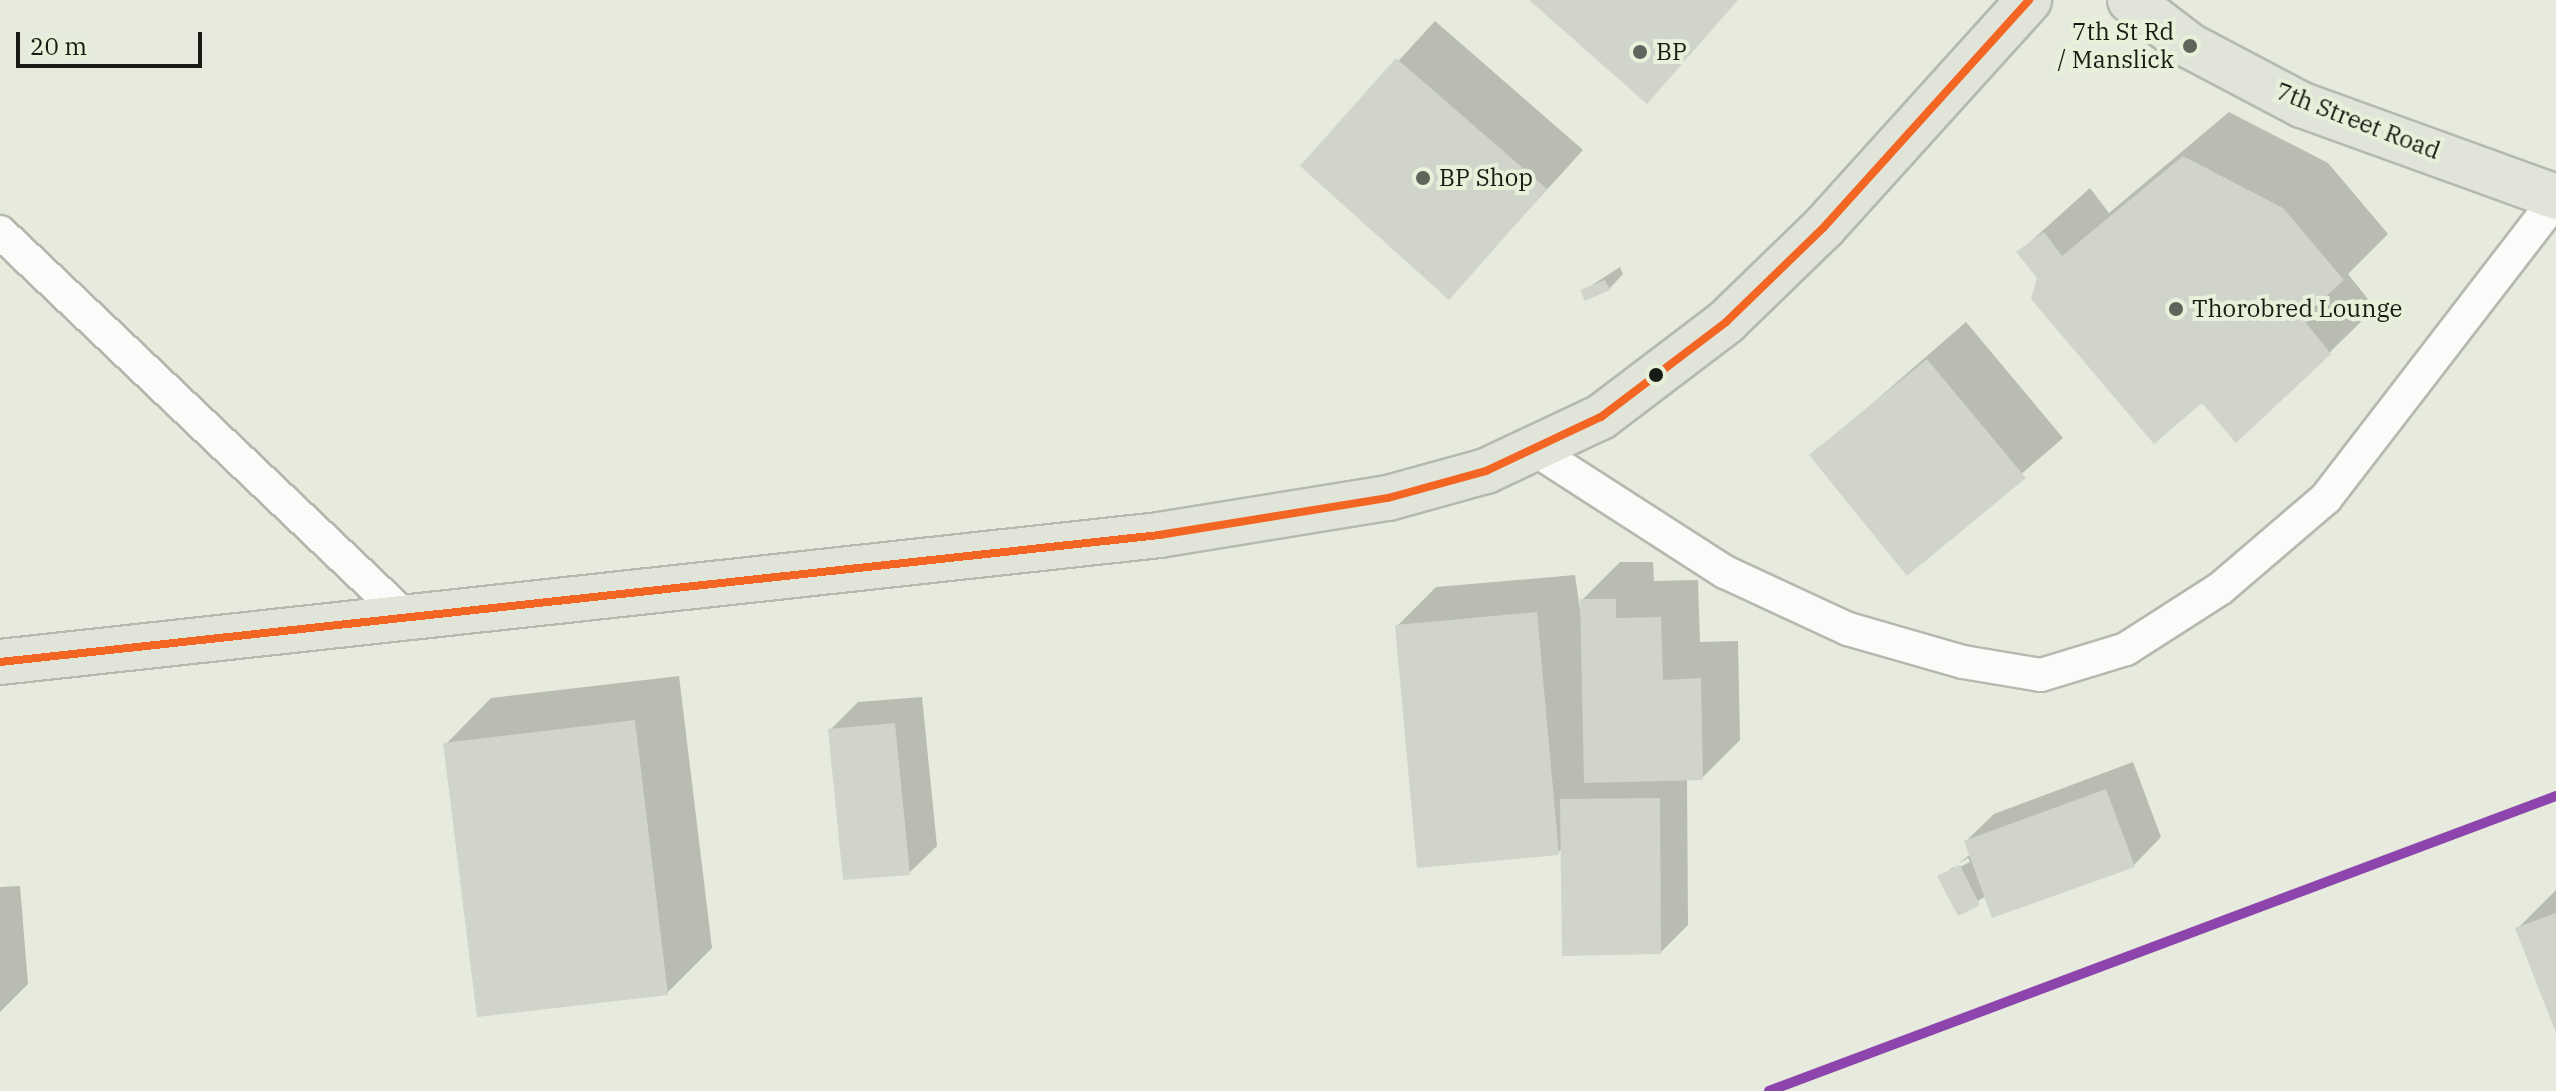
<!DOCTYPE html>
<html>
<head>
<meta charset="utf-8">
<style>
  body { margin:0 }
  #map { position:relative; width:2556px; height:1091px; overflow:hidden; background:#e6ebde; font-family:"IBM Plex Serif",serif }
  div>[style] { position:absolute }
  .shadow>* { inset:0; background:#0003 }
  .building>* { inset:0; background:#d0d4ca }
  .roads { filter:drop-shadow(2px 0 #b5b9af) drop-shadow(-2px 0 #b5b9af) drop-shadow(0 2px #b5b9af) drop-shadow(0 -2px #b5b9af) }
  .lane>* { height:32px; margin:-16px; padding:0 16px; transform-origin:16px; border-radius:16px; background:#fbfcfa }
  .primary>* { height:44px; margin:-22px; padding:0 22px; transform-origin:22px; border-radius:22px; background:#e1e5d9 }
  .bus-1>* { height:8px; margin:-4px; padding:0 4px; transform-origin:4px; border-radius:4px; background:#f26522 }
  .rail-1>* { height:10px; margin:-5px; padding:0 5px; transform-origin:5px; border-radius:5px; background:#8e44ad }
  .dots>* { width:22px; height:22px; translate:-50% -50%; box-sizing:border-box; border:4px solid #e7f0d9; border-radius:50% }
  span { translate:-50% -50%; white-space:nowrap; text-align:center; line-height:1.15; -webkit-text-stroke:8px #e7f0d9; paint-order:stroke }
  .poi-label { font-size:24px; color:#181b13 }
  .right { translate:-100% -50%; text-align:right }
  .left { translate:0 -50%; text-align:left }
  .street-label { font-size:24px; color:#181b13 }
  .scale { position:absolute; left:16px; top:32px; width:186px; height:36px; box-sizing:border-box; border:4px solid #181b13; border-top:0; padding-left:10px; font-size:24px; line-height:28px; white-space:nowrap; color:#181b13; -webkit-text-stroke:6px #e7f0d9; paint-order:stroke }
</style>
</head>
<body>
<div id="map">
  <div class="shadow">
    <i style="clip-path:polygon(1435px 21px,1583px 150px,1449px 297px,1302px 166px)"></i>
    <i style="clip-path:polygon(2229px 112px,2328px 163px,2388px 234px,2348px 274px,2375px 308px,2329px 353px,2202px 401px,2039px 278px,2019px 252px,2090px 188px,2109px 213px)"></i>
    <i style="clip-path:polygon(1620px 267px,1623px 274px,1609px 289px,1583px 291px)"></i>
    <i style="clip-path:polygon(1966px 322px,2063px 438px,1907px 573px,1812px 456px)"></i>
    <i style="clip-path:polygon(1620px 562px,1653px 562px,1654px 581px,1698px 580px,1700px 642px,1738px 641px,1740px 740px,1702px 778px,1687px 778px,1688px 925px,1661px 952px,1562px 848px,1558px 853px,1397px 626px,1436px 587px,1575px 575px,1583px 630px,1582px 600px)"></i>
    <i style="clip-path:polygon(679px 676px,712px 948px,667px 993px,446px 744px,491px 698px)"></i>
    <i style="clip-path:polygon(922px 697px,937px 846px,909px 873px,830px 730px,858px 702px)"></i>
    <i style="clip-path:polygon(evenodd,2133px 762px,2161px 837px,2134px 865px,1986px 896px,1959px 913px,1940px 877px,1971px 854px,1966px 841px,1994px 814px,2133px 762px,1968px 858px,1970px 862px,1954px 870px,1954px 866px,1968px 858px)"></i>
    <i style="clip-path:polygon(20px 886px,28px 984px,0 1012px,0 887px)"></i>
    <i style="clip-path:polygon(2556px 890px,2556px 1028px,2518px 928px)"></i>
  </div>
  <div class="building">
    <i style="clip-path:polygon(1529px 0,1738px 0,1647px 104px)"></i>
    <i style="clip-path:polygon(1396px 58px,1547px 189px,1449px 300px,1300px 166px)"></i>
    <i style="clip-path:polygon(2183px 156px,2283px 208px,2344px 280px,2302px 318px,2331px 354px,2236px 443px,2202px 403px,2154px 444px,2031px 299px,2037px 278px,2016px 252px,2044px 232px,2062px 256px)"></i>
    <i style="clip-path:polygon(1605px 280px,1610px 290px,1585px 301px,1580px 290px)"></i>
    <i style="clip-path:polygon(1927px 359px,2026px 478px,1907px 576px,1809px 455px)"></i>
    <i style="clip-path:polygon(1580px 599px,1616px 599px,1616px 618px,1661px 617px,1663px 680px,1701px 678px,1703px 780px,1584px 783px)"></i>
    <i style="clip-path:polygon(1537px 612px,1559px 855px,1417px 868px,1395px 625px)"></i>
    <i style="clip-path:polygon(635px 720px,668px 995px,477px 1017px,443px 743px)"></i>
    <i style="clip-path:polygon(895px 723px,910px 875px,843px 880px,828px 729px)"></i>
    <i style="clip-path:polygon(2106px 789px,2135px 867px,1992px 918px,1964px 841px)"></i>
    <i style="clip-path:polygon(1660px 798px,1661px 954px,1562px 956px,1560px 799px)"></i>
    <i style="clip-path:polygon(1960px 865px,1980px 905px,1958px 916px,1937px 876px)"></i>
    <i style="clip-path:polygon(2556px 913px,2556px 1033px,2515px 928px)"></i>
  </div>
  <div class="roads">
    <div class="lane">
      <i style="left:0;top:232px;width:565px;rotate:43.49deg"></i>
      <i style="left:1537px;top:451px;width:224px;rotate:32.8deg"></i>
      <i style="left:1725px;top:572px;width:136px;rotate:24.9deg"></i>
      <i style="left:1848px;top:629px;width:120px;rotate:16deg"></i>
      <i style="left:1963px;top:662px;width:79px;rotate:9.5deg"></i>
      <i style="left:2041px;top:675px;width:89px;rotate:-17deg"></i>
      <i style="left:2126px;top:649px;width:113px;rotate:-32.7deg"></i>
      <i style="left:2221px;top:588px;width:138px;rotate:-40.6deg"></i>
      <i style="left:2326px;top:498px;width:377px;rotate:-52.4deg"></i>
    </div>
    <div class="primary">
      <i style="left:2130px;top:0;width:76px;rotate:37.5deg"></i>
      <i style="left:2190px;top:46px;width:127px;rotate:27.8deg"></i>
      <i style="left:2302px;top:105px;width:270px;rotate:19.9deg"></i>
      <i style="left:0;top:662px;width:1166px;rotate:-6.25deg"></i>
      <i style="left:1159px;top:535px;width:232px;rotate:-9.2deg"></i>
      <i style="left:1388px;top:498px;width:102px;rotate:-15.4deg"></i>
      <i style="left:1486px;top:471px;width:127px;rotate:-25.2deg"></i>
      <i style="left:1601px;top:417px;width:157px;rotate:-37.2deg"></i>
      <i style="left:1726px;top:322px;width:136px;rotate:-44.1deg"></i>
      <i style="left:1824px;top:227px;width:306px;rotate:-47.9deg"></i>
    </div>
  </div>
  <div class="bus-1">
    <i style="left:0;top:662px;width:1166px;rotate:-6.25deg"></i>
    <i style="left:1159px;top:535px;width:232px;rotate:-9.2deg"></i>
    <i style="left:1388px;top:498px;width:102px;rotate:-15.4deg"></i>
    <i style="left:1486px;top:471px;width:127px;rotate:-25.2deg"></i>
    <i style="left:1601px;top:417px;width:157px;rotate:-37.2deg"></i>
    <i style="left:1726px;top:322px;width:136px;rotate:-44.1deg"></i>
    <i style="left:1824px;top:227px;width:306px;rotate:-47.9deg"></i>
  </div>
  <div class="rail-1">
    <i style="left:1769px;top:1091px;width:840px;rotate:-20.55deg"></i>
  </div>
  <div class="dots">
    <i style="left:2190px;top:46px;background:#60645a"></i>
    <i style="left:1640px;top:52px;background:#60645a"></i>
    <i style="left:1423px;top:178px;background:#60645a"></i>
    <i style="left:2176px;top:309px;background:#60645a"></i>
    <i style="left:1656px;top:375px;background:#181b13"></i>
  </div>
  <div class="poi-label">
    <span class="right" style="left:2174px;top:46px">7th St Rd<br>/ Manslick</span>
    <span class="left" style="left:1656px;top:52px">BP</span>
    <span class="left" style="left:1439px;top:178px">BP Shop</span>
    <span class="left" style="left:2192px;top:309px">Thorobred Lounge</span>
  </div>
  <div class="street-label">
    <span style="left:2358px;top:121px;rotate:21deg">7th Street Road</span>
  </div>
  <div class="scale">20 m</div>
</div>
</body>
</html>
